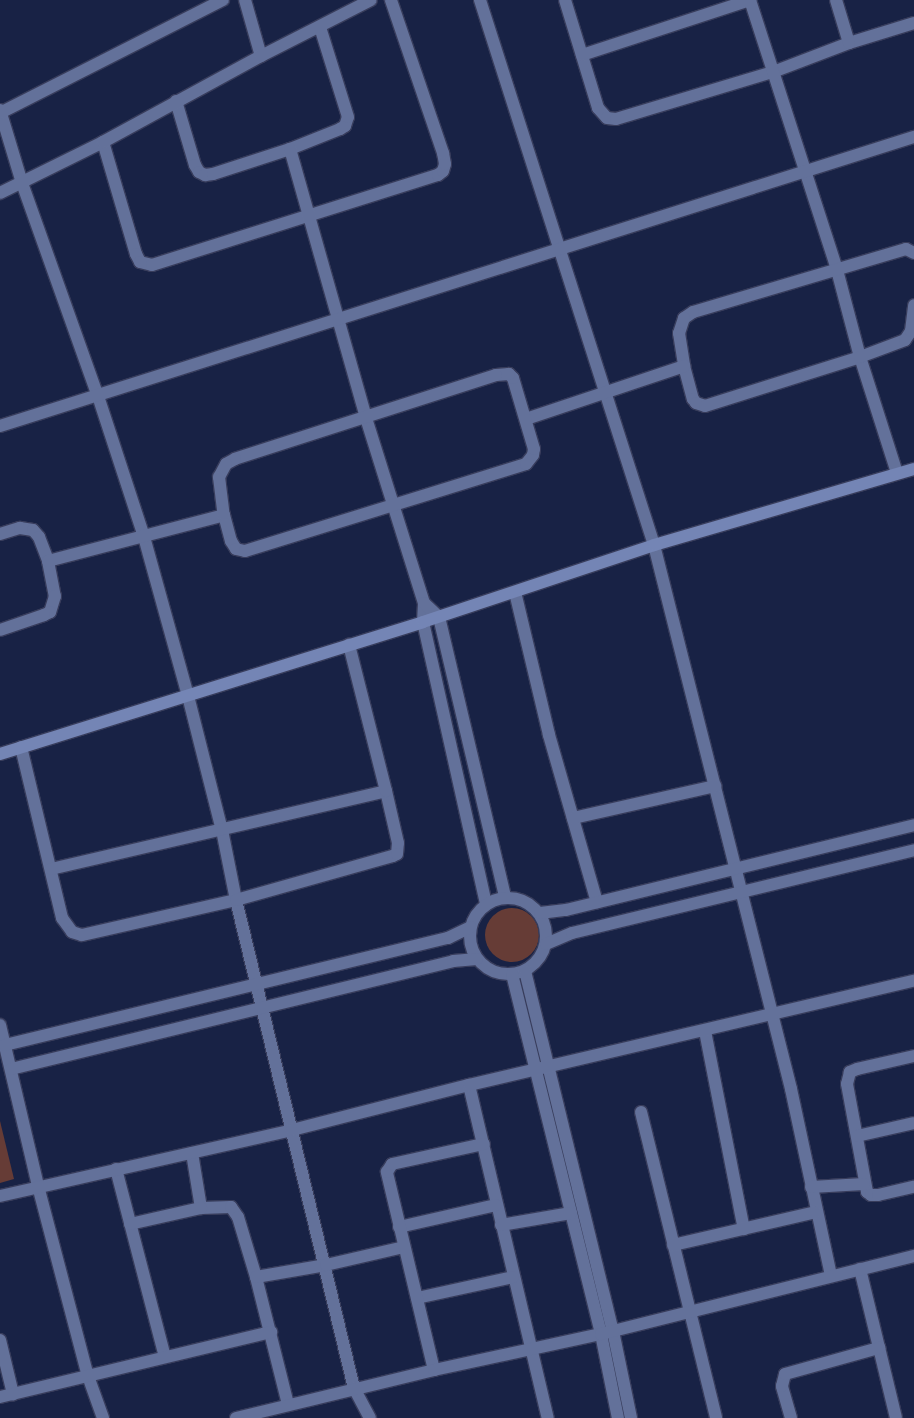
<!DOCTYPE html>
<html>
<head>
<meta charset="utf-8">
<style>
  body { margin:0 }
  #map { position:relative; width:914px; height:1418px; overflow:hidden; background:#182245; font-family:"DejaVu Sans",sans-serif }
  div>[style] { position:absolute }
  .green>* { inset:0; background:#663c36 }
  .round { border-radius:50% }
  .roads { filter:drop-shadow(1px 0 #383d5c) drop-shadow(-1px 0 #383d5c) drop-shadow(0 1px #383d5c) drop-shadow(0 -1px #383d5c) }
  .street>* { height:12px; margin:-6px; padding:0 6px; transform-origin:6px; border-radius:6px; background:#63719a }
  .street>.ring { margin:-6px; padding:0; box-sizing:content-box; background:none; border:12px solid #63719a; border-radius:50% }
  .secondary>* { height:12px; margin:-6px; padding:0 6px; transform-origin:6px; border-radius:6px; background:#7485b5 }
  span { translate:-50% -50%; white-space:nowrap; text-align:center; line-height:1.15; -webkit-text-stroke:5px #182245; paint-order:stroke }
</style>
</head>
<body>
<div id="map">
  <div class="green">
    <i class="round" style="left:485px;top:908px;width:54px;height:54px"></i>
    <i style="clip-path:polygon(0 1121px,14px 1179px,0 1183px)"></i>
  </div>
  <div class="roads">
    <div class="street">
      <i style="left:245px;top:0;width:58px;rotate:74.1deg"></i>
      <i style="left:480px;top:0;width:572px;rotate:72.29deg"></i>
      <i style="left:654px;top:545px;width:561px;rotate:75.86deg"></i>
      <i style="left:791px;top:1089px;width:191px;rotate:77.9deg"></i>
      <i style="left:565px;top:0;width:113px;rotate:73deg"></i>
      <i style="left:598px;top:108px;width:13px;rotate:48deg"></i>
      <i style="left:607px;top:118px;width:9px;rotate:6deg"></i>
      <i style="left:616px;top:119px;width:164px;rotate:-16.7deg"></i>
      <i style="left:773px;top:72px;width:81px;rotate:-20.9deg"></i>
      <i style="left:849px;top:43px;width:68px;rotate:-17.1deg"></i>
      <i style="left:750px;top:0;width:284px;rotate:72.1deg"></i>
      <i style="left:837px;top:270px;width:90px;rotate:75.2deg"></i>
      <i style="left:860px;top:357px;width:122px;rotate:72.3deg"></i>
      <i style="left:836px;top:0;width:45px;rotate:73.2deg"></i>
      <i style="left:582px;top:55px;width:177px;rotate:-18.1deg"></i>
      <i style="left:176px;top:101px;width:67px;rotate:73.5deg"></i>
      <i style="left:195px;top:165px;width:8px;rotate:60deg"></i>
      <i style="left:199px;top:172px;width:7px;rotate:27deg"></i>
      <i style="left:205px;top:175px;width:8px;rotate:-7deg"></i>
      <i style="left:213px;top:174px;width:81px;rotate:-18deg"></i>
      <i style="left:290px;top:149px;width:54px;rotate:-21.8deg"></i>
      <i style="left:340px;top:129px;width:6px;rotate:-31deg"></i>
      <i style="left:345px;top:126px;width:9px;rotate:-72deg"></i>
      <i style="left:348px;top:117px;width:94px;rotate:-107.3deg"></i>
      <i style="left:0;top:110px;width:76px;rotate:73.2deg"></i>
      <i style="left:22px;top:183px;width:226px;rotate:70.4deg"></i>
      <i style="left:98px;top:396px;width:148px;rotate:71.9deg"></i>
      <i style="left:144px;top:537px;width:165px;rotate:74.5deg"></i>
      <i style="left:188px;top:696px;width:138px;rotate:75.8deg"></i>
      <i style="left:222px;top:830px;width:71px;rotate:78.7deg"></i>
      <i style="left:236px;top:900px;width:502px;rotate:76.41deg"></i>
      <i style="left:354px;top:1388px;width:34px;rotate:62deg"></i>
      <i style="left:0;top:113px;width:250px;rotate:-26.9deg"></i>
      <i style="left:103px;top:142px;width:117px;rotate:73.6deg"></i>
      <i style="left:136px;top:254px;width:9px;rotate:63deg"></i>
      <i style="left:140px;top:262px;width:12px;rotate:14deg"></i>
      <i style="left:152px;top:265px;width:300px;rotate:-17.5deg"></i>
      <i style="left:438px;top:175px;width:6px;rotate:-39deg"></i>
      <i style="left:443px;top:171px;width:7px;rotate:-74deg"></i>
      <i style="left:445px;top:164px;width:11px;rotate:-100deg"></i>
      <i style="left:443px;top:153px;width:162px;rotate:-108.8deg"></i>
      <i style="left:290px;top:149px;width:280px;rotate:74.2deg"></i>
      <i style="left:366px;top:418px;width:194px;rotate:72.6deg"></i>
      <i style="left:424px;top:603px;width:19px;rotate:93deg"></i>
      <i style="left:423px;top:622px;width:289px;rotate:77.4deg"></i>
      <i style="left:0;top:193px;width:115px;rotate:-26.3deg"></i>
      <i style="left:103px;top:142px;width:180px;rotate:-28.6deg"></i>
      <i style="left:261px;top:56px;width:123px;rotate:-27deg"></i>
      <i style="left:914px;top:253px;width:9px;rotate:-153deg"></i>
      <i style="left:906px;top:249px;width:222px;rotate:163.5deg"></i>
      <i style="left:693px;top:312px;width:11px;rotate:146deg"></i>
      <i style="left:684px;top:318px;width:16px;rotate:108deg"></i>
      <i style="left:679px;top:333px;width:33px;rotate:81deg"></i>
      <i style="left:684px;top:366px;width:34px;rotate:75deg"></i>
      <i style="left:693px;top:399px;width:5px;rotate:53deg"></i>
      <i style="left:696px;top:403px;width:9px;rotate:18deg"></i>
      <i style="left:705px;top:406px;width:163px;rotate:-17.5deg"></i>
      <i style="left:860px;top:357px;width:48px;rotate:-20.7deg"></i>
      <i style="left:905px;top:340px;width:11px;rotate:-56deg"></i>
      <i style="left:911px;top:331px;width:26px;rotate:-83deg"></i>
      <i style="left:526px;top:419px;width:167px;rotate:-18.5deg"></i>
      <i style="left:0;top:426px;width:959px;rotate:-17.55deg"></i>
      <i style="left:0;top:534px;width:21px;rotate:-17deg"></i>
      <i style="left:20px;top:528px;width:13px;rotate:9deg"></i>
      <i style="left:33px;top:530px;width:9px;rotate:49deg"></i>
      <i style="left:39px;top:537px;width:26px;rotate:69deg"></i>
      <i style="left:48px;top:561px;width:36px;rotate:79deg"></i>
      <i style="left:55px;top:596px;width:17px;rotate:107deg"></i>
      <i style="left:50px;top:612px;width:7px;rotate:153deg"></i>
      <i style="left:44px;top:615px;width:46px;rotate:161.2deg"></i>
      <i style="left:48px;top:561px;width:182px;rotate:-14.6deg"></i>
      <i style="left:224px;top:515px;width:27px;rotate:75deg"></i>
      <i style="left:231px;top:541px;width:9px;rotate:58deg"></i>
      <i style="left:236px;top:549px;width:9px;rotate:13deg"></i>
      <i style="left:245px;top:551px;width:294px;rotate:-17.2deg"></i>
      <i style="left:526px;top:464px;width:11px;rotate:-52deg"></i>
      <i style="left:533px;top:455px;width:6px;rotate:-81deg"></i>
      <i style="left:534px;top:449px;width:74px;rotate:-106.5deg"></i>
      <i style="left:513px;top:378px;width:6px;rotate:-135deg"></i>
      <i style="left:509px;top:374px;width:13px;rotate:176deg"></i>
      <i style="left:496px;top:375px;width:274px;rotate:162.2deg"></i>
      <i style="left:235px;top:459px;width:10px;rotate:151deg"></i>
      <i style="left:226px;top:464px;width:15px;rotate:118deg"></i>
      <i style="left:219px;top:477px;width:38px;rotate:83deg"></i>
      <i style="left:515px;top:592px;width:147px;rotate:76.6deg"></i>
      <i style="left:549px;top:735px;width:174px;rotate:74deg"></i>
      <i style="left:424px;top:603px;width:21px;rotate:43deg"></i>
      <i style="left:439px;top:617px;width:288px;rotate:76.7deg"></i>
      <i style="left:21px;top:747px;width:176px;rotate:76.5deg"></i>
      <i style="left:62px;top:918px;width:17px;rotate:54deg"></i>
      <i style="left:72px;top:932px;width:10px;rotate:17deg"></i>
      <i style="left:82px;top:935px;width:158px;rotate:-12.8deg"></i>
      <i style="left:236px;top:900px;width:163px;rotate:-15.7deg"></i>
      <i style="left:393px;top:856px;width:4px;rotate:-27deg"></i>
      <i style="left:397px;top:854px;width:11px;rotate:-85deg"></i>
      <i style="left:398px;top:843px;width:53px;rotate:-103deg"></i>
      <i style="left:573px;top:818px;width:146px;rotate:-12.7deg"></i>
      <i style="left:51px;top:869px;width:344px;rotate:-13.1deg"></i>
      <i style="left:386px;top:791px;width:151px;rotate:-104.2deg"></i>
      <i class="ring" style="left:470px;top:898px;width:64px;height:64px"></i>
      <i style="left:540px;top:913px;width:26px;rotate:-7deg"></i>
      <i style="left:566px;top:910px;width:358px;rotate:-13.7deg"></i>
      <i style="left:546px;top:944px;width:28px;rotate:-23deg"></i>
      <i style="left:572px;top:933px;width:352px;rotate:-13.6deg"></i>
      <i style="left:525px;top:971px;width:371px;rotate:76.3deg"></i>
      <i style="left:613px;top:1331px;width:89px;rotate:78.3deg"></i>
      <i style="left:512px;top:974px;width:371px;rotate:76.1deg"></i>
      <i style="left:601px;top:1334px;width:86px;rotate:78.6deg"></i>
      <i style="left:0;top:1025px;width:165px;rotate:76.7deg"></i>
      <i style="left:38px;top:1186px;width:196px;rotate:75.3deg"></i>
      <i style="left:88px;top:1376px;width:45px;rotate:70.3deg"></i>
      <i style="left:705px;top:1031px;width:202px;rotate:78.9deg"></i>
      <i style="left:5px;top:1045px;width:456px;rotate:-13.6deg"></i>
      <i style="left:448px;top:938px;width:25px;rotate:-26deg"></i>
      <i style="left:914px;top:1056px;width:58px;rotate:167.2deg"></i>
      <i style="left:857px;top:1069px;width:8px;rotate:157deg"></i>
      <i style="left:850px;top:1072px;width:12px;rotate:104deg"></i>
      <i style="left:847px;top:1084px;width:110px;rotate:79.5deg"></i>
      <i style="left:867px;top:1192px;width:5px;rotate:37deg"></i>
      <i style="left:871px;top:1195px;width:7px"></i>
      <i style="left:878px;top:1195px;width:37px;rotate:-13deg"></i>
      <i style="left:11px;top:1069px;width:455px;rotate:-13.7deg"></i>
      <i style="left:453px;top:961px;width:24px;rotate:-5deg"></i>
      <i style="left:469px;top:1085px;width:342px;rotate:76.7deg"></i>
      <i style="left:641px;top:1112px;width:315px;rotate:76.2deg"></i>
      <i style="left:857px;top:1136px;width:58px;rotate:-12.8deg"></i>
      <i style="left:192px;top:1153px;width:56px;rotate:80.7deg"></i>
      <i style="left:201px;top:1208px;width:30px;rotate:-2deg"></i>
      <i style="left:231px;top:1207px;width:12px;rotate:55deg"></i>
      <i style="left:238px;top:1217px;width:63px;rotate:73.3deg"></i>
      <i style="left:256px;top:1277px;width:131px;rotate:75.9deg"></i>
      <i style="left:116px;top:1169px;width:194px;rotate:75.4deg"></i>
      <i style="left:811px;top:1187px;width:53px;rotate:-3.2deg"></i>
      <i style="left:0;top:1196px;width:299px;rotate:-12.7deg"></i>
      <i style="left:292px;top:1130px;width:183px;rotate:-14.3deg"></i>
      <i style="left:469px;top:1085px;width:457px;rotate:-13.2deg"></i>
      <i style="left:130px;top:1224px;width:73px;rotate:-12.7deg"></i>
      <i style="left:501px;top:1225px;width:71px;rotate:-9.7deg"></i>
      <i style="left:399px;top:1227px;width:99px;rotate:-12.8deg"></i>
      <i style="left:673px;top:1245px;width:147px;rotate:-13deg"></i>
      <i style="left:860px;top:1269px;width:153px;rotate:76.4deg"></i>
      <i style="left:256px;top:1277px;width:71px;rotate:-9.7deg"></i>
      <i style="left:326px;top:1265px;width:80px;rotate:-13deg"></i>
      <i style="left:417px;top:1298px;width:98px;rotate:-12.3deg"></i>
      <i style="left:0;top:1340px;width:56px;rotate:76.5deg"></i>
      <i style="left:434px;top:1370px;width:204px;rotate:-103.4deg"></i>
      <i style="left:387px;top:1172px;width:9px;rotate:-58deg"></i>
      <i style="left:392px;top:1164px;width:94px;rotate:-12.3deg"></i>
      <i style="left:0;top:1397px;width:279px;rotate:-13.5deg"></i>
      <i style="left:236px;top:1418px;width:204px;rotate:-13.6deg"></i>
      <i style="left:434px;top:1370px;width:171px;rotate:-12.2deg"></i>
      <i style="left:601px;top:1334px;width:323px;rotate:-14deg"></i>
      <i style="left:791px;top:1418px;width:33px;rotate:-106deg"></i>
      <i style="left:782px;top:1386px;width:12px;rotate:-76deg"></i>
      <i style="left:785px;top:1374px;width:98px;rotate:-15.5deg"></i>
    </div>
    <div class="secondary">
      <i style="left:0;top:754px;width:443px;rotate:-17.3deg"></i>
      <i style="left:423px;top:622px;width:243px;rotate:-18.4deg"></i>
      <i style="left:654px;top:545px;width:271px;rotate:-16.3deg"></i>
    </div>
  </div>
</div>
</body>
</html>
